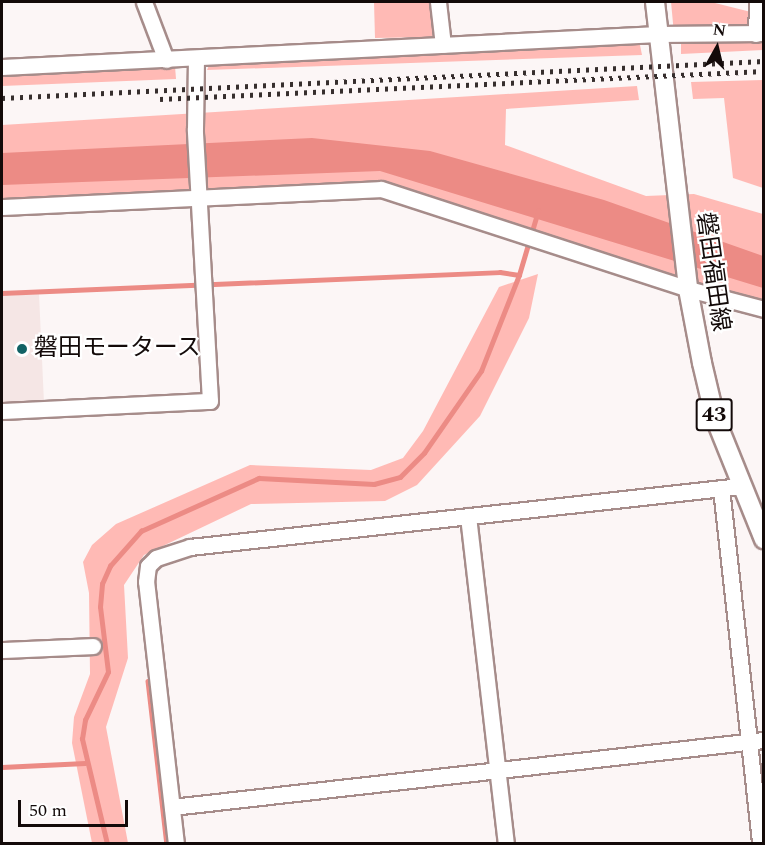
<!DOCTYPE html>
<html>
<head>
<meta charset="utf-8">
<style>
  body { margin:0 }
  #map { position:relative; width:765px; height:845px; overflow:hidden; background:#fcf6f6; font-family:Spectral,"Noto Sans JP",serif }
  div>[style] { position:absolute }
  .built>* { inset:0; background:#f5e6e5 }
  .green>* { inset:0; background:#ffbab5 }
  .water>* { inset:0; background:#ec8b85 }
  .stream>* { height:4.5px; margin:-2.25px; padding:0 2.25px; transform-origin:2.25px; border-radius:2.25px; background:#ec8b85 }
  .roads { filter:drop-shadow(2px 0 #a68c8a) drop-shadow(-2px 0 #a68c8a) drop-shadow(0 2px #a68c8a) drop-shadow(0 -2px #a68c8a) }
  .minor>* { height:15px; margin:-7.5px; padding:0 7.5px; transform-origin:7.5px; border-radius:7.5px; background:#fff }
  .major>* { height:18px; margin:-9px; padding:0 9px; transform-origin:9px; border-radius:9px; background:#fff }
  .rail>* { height:4.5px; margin-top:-2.25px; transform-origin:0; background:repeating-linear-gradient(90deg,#362e2d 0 3px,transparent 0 9px) }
  .dots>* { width:16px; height:16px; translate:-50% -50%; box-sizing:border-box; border:3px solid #fff; border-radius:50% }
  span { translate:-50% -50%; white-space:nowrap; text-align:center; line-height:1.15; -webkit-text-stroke:4.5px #fff; paint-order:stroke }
  .shield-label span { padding:2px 4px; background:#fff; border:2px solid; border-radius:4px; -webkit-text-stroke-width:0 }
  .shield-label { font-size:22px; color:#130a09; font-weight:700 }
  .street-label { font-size:24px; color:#130a09 }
  .poi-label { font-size:24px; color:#130a09 }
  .left { translate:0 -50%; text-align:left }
  .frame { position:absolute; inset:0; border:3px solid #130a09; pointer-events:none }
  .north { position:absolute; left:687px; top:18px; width:60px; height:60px; -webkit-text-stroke:4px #fff; paint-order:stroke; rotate:8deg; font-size:16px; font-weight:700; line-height:24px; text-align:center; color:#130a09 }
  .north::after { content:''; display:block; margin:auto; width:21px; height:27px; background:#130a09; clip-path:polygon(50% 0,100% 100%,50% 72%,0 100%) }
  .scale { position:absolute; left:18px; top:800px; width:110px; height:27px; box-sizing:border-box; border:3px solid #130a09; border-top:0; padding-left:8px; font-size:18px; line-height:21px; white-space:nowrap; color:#130a09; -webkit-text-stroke:4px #fff; paint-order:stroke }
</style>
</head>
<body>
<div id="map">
  <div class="built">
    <i style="clip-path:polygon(39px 294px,44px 403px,2px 405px,2px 296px)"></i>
  </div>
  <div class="green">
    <i style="clip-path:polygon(374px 2px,430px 2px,433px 37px,375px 38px)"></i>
    <i style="clip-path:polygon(671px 2px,711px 2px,751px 12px,750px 29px,674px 34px)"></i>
    <i style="clip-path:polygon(763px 35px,763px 50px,681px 54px,681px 41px)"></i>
    <i style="clip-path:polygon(639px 40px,642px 55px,207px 70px,212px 58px)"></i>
    <i style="clip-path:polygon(175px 66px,176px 79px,2px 86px,2px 73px)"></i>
    <i style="clip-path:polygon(763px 80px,764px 80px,763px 188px,733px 178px,724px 98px,693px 99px,691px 82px)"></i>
    <i style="clip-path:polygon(637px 86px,639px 100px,506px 109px,505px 145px,646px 196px,694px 194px,763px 214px,763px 313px,375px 189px,2px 207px,2px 125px)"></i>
    <i style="clip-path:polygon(538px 274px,529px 318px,480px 416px,417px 485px,385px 501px,251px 504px,144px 555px,124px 585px,128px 658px,106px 727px,128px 843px,92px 843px,72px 743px,74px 717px,90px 674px,89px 593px,83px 562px,92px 545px,116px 524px,250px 465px,371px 470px,403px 458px,423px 431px,499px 287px)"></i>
  </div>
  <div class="water">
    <i style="clip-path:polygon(312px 138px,430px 151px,604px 200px,763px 256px,763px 288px,380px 171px,2px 185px,2px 153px)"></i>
  </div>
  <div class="stream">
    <i style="left:2px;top:293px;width:498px;rotate:-2.4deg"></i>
    <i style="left:500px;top:272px;width:19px;rotate:9deg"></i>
    <i style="left:148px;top:681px;width:164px;rotate:83.4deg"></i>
    <i style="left:2px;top:767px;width:83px;rotate:-2.8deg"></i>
    <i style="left:107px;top:844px;width:108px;rotate:-103.4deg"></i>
    <i style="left:82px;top:739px;width:19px;rotate:-81deg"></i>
    <i style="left:85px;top:720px;width:53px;rotate:-64.4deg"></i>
    <i style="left:108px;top:672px;width:65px;rotate:-97deg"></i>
    <i style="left:100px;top:607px;width:23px;rotate:-85deg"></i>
    <i style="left:102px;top:584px;width:20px;rotate:-66deg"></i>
    <i style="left:110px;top:566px;width:47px;rotate:-48.5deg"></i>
    <i style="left:141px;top:531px;width:129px;rotate:-24.2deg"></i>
    <i style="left:259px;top:478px;width:115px;rotate:3deg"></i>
    <i style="left:374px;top:484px;width:27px;rotate:-15deg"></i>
    <i style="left:400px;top:477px;width:34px;rotate:-45deg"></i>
    <i style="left:424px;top:453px;width:100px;rotate:-55.2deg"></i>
    <i style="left:481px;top:371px;width:103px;rotate:-68.4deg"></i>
    <i style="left:519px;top:275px;width:67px;rotate:-73.5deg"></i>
  </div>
  <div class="roads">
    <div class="minor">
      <i style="left:144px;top:2px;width:62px;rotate:69.2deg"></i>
      <i style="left:438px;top:2px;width:43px;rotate:83.4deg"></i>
      <i style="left:756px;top:34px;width:32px;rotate:-88deg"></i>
      <i style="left:2px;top:67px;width:657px;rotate:-2.88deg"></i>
      <i style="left:658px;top:34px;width:106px;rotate:-0.5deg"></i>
      <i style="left:2px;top:207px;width:379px;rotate:-2.7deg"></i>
      <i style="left:381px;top:189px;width:323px;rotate:18deg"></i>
      <i style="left:688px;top:289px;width:79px;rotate:14.7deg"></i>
      <i style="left:2px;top:411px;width:208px;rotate:-2.8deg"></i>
      <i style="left:210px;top:401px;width:272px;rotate:-93.2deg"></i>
      <i style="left:195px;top:129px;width:70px;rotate:-89.2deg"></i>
      <i style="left:721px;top:488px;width:358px;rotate:83.7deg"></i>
      <i style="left:468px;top:516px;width:330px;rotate:83.4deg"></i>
      <i style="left:2px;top:650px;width:91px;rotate:-2.5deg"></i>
      <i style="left:172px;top:807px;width:596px;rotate:-6.46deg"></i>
      <i style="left:176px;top:844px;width:264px;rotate:-96.5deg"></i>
      <i style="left:146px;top:582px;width:16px;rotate:-83deg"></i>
      <i style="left:148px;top:566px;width:11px;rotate:-45deg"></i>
      <i style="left:156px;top:558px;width:36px;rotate:-18deg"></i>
      <i style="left:190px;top:547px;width:554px;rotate:-6.32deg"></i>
    </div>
    <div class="major">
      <i style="left:655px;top:2px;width:289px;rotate:83.4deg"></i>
      <i style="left:688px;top:289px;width:75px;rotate:79.3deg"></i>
      <i style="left:702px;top:363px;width:57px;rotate:76.7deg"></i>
      <i style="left:715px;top:418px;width:131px;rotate:68deg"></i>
    </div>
  </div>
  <div class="rail">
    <i style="left:2px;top:98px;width:763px;rotate:-2.78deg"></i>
    <i style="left:160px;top:99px;width:605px;rotate:-2.65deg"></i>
  </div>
  <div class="dots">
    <i style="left:22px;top:349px;background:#126265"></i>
  </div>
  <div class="shield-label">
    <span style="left:714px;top:415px">43</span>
  </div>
  <div class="street-label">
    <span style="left:712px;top:272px;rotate:82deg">磐田福田線</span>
  </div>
  <div class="poi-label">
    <span class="left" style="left:34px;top:349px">磐田モータース</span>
  </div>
  <div class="frame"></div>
  <div class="north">N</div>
  <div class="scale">50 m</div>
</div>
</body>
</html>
